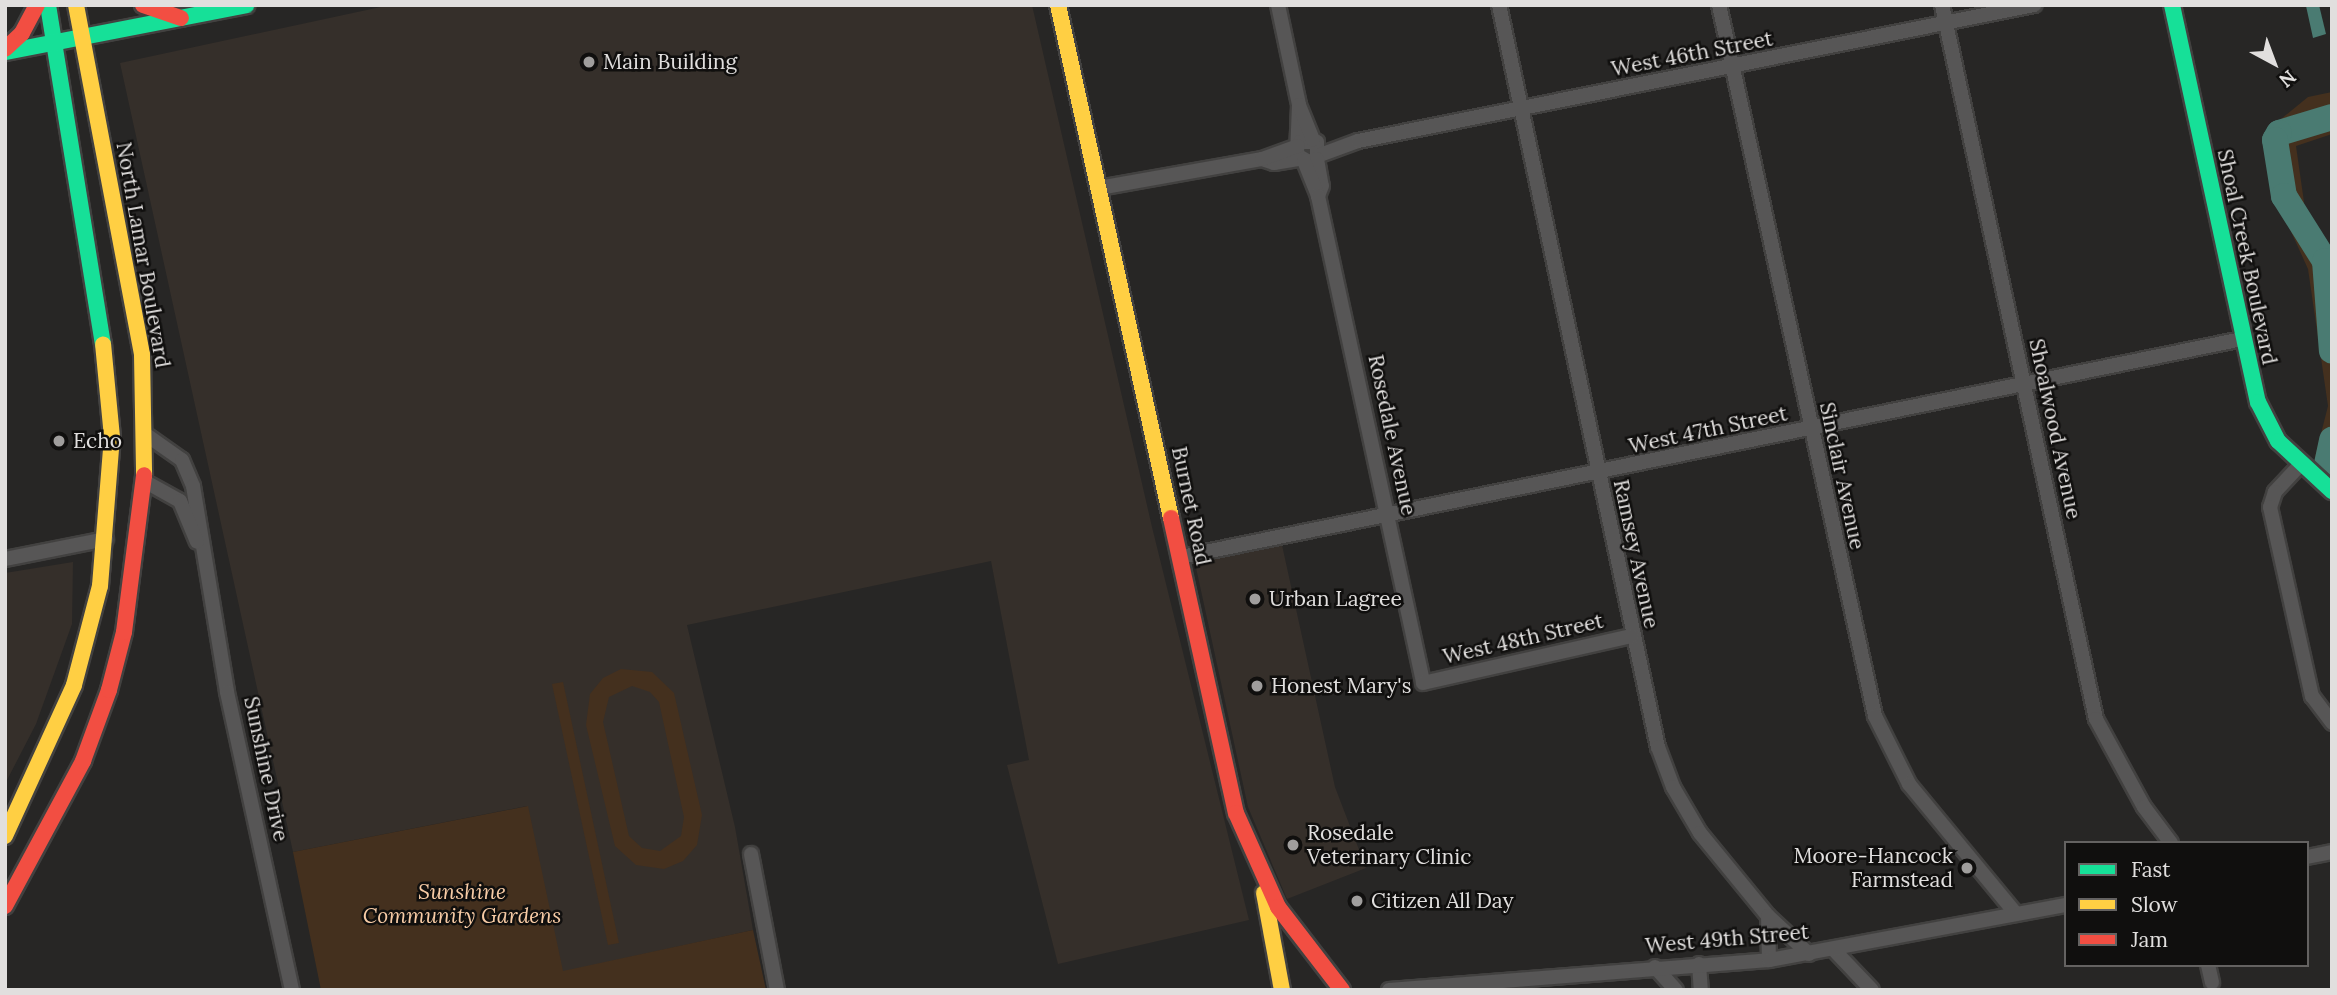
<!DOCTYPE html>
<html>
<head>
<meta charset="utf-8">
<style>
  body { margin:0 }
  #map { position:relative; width:2337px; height:995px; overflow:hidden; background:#272625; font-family:Lora,serif }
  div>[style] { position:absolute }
  .built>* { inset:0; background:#352f2a }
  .green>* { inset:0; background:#44301e }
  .water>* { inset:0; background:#4a7b72 }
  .river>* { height:26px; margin:-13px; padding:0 13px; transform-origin:13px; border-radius:13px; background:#4a7b72 }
  .roads { filter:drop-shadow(2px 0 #424140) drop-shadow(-2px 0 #424140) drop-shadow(0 2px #424140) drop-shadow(0 -2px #424140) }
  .street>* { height:14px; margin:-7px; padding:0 7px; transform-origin:7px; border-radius:7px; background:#575656 }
  .fast>* { height:16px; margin:-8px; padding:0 8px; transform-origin:8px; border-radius:8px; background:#16e098 }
  .slow>* { height:16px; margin:-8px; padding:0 8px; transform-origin:8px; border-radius:8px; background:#ffcf43 }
  .jam>* { height:16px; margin:-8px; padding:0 8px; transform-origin:8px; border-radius:8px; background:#f24e42 }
  .dots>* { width:19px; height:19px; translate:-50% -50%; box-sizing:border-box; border:4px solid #100f0e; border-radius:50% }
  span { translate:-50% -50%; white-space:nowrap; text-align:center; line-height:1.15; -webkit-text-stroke:5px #100f0e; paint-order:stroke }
  .street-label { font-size:21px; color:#e1dfde }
  .poi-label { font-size:21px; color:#e1dfde }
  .left { translate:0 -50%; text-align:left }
  .right { translate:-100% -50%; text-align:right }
  .park-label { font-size:21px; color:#f7cba5; font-style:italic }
  .frame { position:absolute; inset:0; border:7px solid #e1dfde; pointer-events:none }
  .legend { position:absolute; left:2064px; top:841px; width:245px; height:126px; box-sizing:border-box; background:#100f0e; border:2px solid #646261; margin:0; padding:9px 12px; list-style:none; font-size:21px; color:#e1dfde }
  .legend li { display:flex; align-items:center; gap:14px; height:35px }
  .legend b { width:35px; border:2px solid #646261 }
  .north { position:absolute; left:2239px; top:28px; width:70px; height:70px; -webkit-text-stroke:5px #100f0e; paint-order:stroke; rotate:139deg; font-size:19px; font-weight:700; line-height:28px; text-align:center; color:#e1dfde }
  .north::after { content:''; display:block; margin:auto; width:24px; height:32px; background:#e1dfde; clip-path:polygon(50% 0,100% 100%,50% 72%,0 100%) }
</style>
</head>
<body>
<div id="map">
  <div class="built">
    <i style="clip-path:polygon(390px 5px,1032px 5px,1152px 527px,1249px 920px,1058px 964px,1007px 765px,1029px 760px,991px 561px,687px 625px,735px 827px,753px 930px,562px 972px,527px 806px,293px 852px,120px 63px)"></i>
    <i style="clip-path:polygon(1282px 545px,1335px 787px,1366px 868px,1287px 899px,1248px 807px,1195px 563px)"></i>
    <i style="clip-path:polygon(73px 562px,72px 624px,36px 724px,5px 784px,5px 573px)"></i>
  </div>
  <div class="green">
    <i style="clip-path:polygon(2332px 92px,2332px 134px,2296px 146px,2305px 209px,2332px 265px,2332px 465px,2315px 457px,2328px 406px,2308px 269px,2284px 216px,2265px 132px,2308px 97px)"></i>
    <i style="clip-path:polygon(evenodd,621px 669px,652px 672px,674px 693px,702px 815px,697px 845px,683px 861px,664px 869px,636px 865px,615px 846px,586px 725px,590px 694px,603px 678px,621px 669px,632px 686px,650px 692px,659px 702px,684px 817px,681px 836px,660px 851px,642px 848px,629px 836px,603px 722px,609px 697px,632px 686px)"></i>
    <i style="clip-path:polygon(563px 682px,619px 943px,608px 945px,552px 684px)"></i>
    <i style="clip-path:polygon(528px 806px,563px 971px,753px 930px,766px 990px,321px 990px,293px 852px)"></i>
  </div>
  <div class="water">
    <i style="clip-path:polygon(2319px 5px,2326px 34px,2313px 38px,2306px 6px)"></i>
  </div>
  <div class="river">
    <i style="left:2332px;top:117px;width:55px;rotate:163.2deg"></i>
    <i style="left:2279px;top:133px;width:8px;rotate:120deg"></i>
    <i style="left:2275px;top:140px;width:57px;rotate:80.9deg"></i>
    <i style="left:2284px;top:196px;width:77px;rotate:57.8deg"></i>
    <i style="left:2325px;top:261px;width:90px;rotate:85.6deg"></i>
    <i style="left:2327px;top:464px;width:25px;rotate:-78deg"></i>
  </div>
  <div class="roads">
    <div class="street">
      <i style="left:1278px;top:5px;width:102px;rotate:78.1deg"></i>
      <i style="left:1299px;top:105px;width:50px;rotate:92.3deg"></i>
      <i style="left:1297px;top:155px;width:14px;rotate:30deg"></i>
      <i style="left:1309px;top:162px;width:9px;rotate:-21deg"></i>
      <i style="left:1317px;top:159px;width:17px;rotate:-90deg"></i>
      <i style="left:1317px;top:142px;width:17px;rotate:180deg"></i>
      <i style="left:1499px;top:5px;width:759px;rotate:77.91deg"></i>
      <i style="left:1658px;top:747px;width:43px;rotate:69.4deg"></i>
      <i style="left:1673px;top:787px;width:53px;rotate:59.6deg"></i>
      <i style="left:1700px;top:833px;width:107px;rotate:50.7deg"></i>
      <i style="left:1768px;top:916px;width:44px;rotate:88.7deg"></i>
      <i style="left:1719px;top:5px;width:728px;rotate:77.62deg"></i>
      <i style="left:1875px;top:716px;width:76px;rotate:63.4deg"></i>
      <i style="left:1909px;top:784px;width:168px;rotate:50.5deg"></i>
      <i style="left:1942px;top:5px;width:730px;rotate:77.83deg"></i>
      <i style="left:2096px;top:719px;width:100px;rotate:61.4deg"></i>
      <i style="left:2144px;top:807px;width:45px;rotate:53.1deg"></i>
      <i style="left:1299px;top:105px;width:37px;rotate:68deg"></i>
      <i style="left:1320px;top:155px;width:40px;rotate:-20.2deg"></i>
      <i style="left:1358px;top:141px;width:690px;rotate:-11.38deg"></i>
      <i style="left:1262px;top:159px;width:13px;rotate:18deg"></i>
      <i style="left:1274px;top:163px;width:26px;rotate:-9deg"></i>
      <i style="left:1317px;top:159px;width:27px;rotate:80deg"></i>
      <i style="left:1322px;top:186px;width:11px;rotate:112deg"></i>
      <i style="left:1304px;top:161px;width:38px;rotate:68deg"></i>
      <i style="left:1318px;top:196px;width:498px;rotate:77.8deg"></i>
      <i style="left:1423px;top:683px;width:214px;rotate:-12.7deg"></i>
      <i style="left:1099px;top:188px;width:166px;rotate:-10.1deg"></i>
      <i style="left:1262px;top:159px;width:38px;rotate:-20deg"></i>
      <i style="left:145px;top:434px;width:45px;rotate:35.1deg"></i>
      <i style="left:182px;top:460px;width:28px;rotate:67deg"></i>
      <i style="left:193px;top:486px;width:209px;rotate:80.6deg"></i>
      <i style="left:227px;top:692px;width:305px;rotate:77.7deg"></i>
      <i style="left:2300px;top:465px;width:37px;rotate:133deg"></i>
      <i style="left:2275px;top:492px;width:16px;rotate:108deg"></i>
      <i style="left:2270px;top:507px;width:194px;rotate:77.5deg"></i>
      <i style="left:2312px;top:696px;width:34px;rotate:53deg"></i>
      <i style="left:144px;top:481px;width:41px;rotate:29.1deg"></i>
      <i style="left:180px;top:501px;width:44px;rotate:67.5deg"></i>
      <i style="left:1181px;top:557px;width:1083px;rotate:-11.61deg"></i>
      <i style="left:5px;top:559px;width:103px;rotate:-11.2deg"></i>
      <i style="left:751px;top:854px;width:138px;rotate:79.2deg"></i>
      <i style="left:2307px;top:857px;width:25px;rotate:-11deg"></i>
      <i style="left:1768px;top:916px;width:56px;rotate:42.8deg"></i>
      <i style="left:1834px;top:950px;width:55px;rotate:46.5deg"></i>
      <i style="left:1699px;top:964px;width:26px;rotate:86deg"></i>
      <i style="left:2208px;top:965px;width:18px;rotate:77deg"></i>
      <i style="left:1655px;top:967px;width:31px;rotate:48deg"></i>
      <i style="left:1389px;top:990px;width:381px;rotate:-4.5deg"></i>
      <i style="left:1769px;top:960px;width:302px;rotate:-10.5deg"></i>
    </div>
    <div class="fast">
      <i style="left:48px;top:5px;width:343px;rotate:80.8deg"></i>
      <i style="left:2172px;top:5px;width:406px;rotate:77.8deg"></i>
      <i style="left:2258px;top:402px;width:44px;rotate:62.9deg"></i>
      <i style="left:2278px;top:441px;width:74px;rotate:42.8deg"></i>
      <i style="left:5px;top:52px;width:246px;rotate:-11deg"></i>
    </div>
    <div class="slow">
      <i style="left:76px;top:5px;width:356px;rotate:79.3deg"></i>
      <i style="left:142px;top:355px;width:120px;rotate:89deg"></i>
      <i style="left:1058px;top:5px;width:525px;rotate:77.58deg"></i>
      <i style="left:5px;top:836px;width:166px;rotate:-65.4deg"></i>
      <i style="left:74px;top:685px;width:102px;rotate:-75.3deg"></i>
      <i style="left:100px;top:586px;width:149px;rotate:-85.4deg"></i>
      <i style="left:112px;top:437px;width:93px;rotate:-95.5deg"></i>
      <i style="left:1264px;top:893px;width:99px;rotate:79.5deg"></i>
    </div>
    <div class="jam">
      <i style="left:143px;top:5px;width:40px;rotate:18.9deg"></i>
      <i style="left:5px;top:49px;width:23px;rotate:-43deg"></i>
      <i style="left:22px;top:33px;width:32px;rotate:-62deg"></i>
      <i style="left:1171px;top:518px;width:302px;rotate:77.6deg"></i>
      <i style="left:1236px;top:813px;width:103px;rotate:65.9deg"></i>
      <i style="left:1278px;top:907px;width:105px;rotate:52.4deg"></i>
      <i style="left:5px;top:906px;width:165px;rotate:-61.7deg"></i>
      <i style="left:83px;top:761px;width:76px;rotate:-69.9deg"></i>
      <i style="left:109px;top:690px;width:60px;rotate:-75.5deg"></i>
      <i style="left:124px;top:632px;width:158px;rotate:-82.7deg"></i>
    </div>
  </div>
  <div class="dots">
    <i style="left:589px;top:62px;background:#a09e9d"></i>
    <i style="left:59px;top:441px;background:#a09e9d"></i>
    <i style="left:1255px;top:599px;background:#a09e9d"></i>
    <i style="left:1257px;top:686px;background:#a09e9d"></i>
    <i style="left:1293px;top:845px;background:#a09e9d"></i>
    <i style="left:1967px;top:868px;background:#a09e9d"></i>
    <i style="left:1357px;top:901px;background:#a09e9d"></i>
  </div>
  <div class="street-label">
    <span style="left:1692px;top:54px;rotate:-11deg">West 46th Street</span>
    <span style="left:143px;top:255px;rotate:80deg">North Lamar Boulevard</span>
    <span style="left:2247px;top:257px;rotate:78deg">Shoal Creek Boulevard</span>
    <span style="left:2055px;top:429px;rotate:78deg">Shoalwood Avenue</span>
    <span style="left:1708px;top:430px;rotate:-12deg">West 47th Street</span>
    <span style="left:1392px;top:435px;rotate:78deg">Rosedale Avenue</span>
    <span style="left:1842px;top:476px;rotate:78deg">Sinclair Avenue</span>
    <span style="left:1191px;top:506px;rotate:78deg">Burnet Road</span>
    <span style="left:1636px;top:554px;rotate:78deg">Ramsey Avenue</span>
    <span style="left:1523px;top:639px;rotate:-13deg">West 48th Street</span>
    <span style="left:266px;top:769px;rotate:78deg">Sunshine Drive</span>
    <span style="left:1727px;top:939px;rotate:-5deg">West 49th Street</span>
  </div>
  <div class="poi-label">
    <span class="left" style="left:603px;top:62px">Main Building</span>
    <span class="left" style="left:73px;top:441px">Echo</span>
    <span class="left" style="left:1269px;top:599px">Urban Lagree</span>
    <span class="left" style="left:1271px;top:686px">Honest Mary's</span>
    <span class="left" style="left:1307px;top:845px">Rosedale<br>Veterinary Clinic</span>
    <span class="right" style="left:1953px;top:868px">Moore-Hancock<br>Farmstead</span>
    <span class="left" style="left:1371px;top:901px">Citizen All Day</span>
  </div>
  <div class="park-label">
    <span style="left:462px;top:904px">Sunshine<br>Community Gardens</span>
  </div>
  <div class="frame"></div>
  <ul class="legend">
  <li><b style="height:9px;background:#16e098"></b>Fast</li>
  <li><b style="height:9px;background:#ffcf43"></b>Slow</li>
  <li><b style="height:9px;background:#f24e42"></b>Jam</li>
  </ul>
  <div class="north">N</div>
</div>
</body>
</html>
